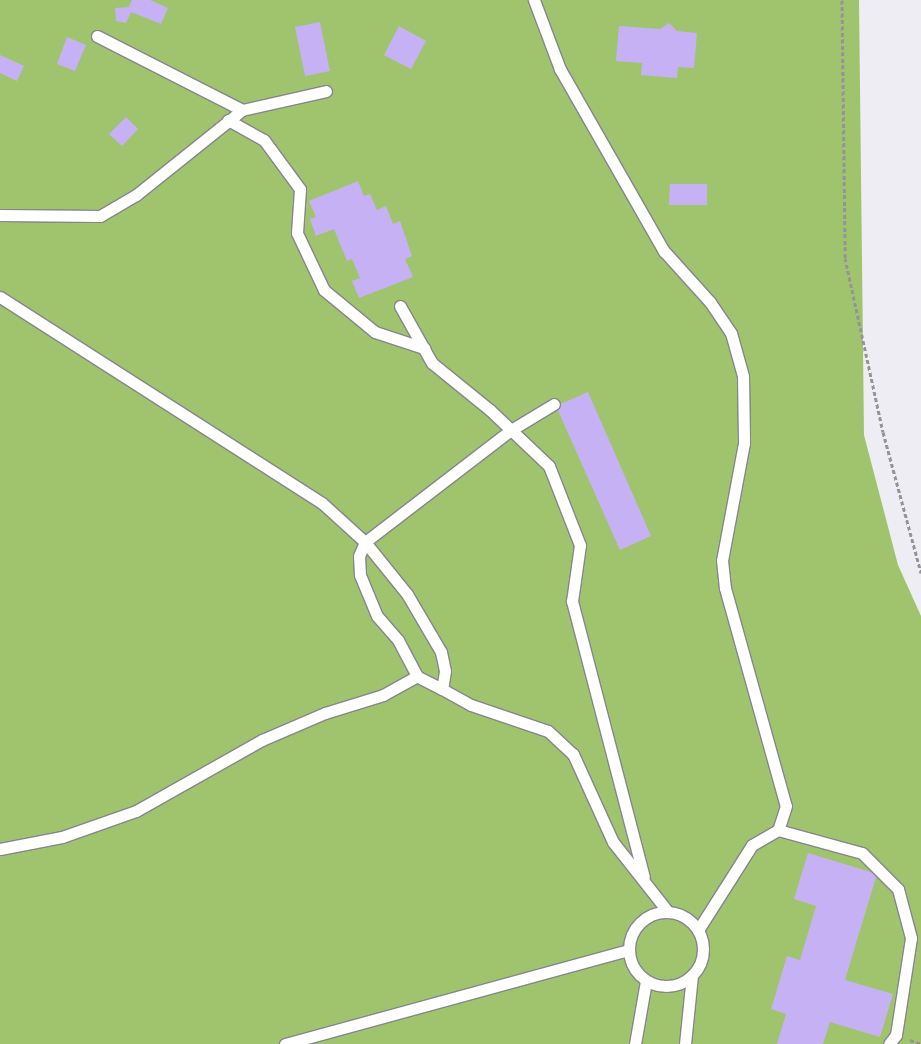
<!DOCTYPE html>
<html>
<head>
<meta charset="utf-8">
<style>
  body { margin:0 }
  #map { position:relative; width:921px; height:1044px; overflow:hidden; background:#efedf4; font-family:"IBM Plex Sans",sans-serif }
  div>[style] { position:absolute }
  .forest>* { inset:0; background:#9fc46d }
  .building>* { inset:0; background:#c7b1f5 }
  .path>* { height:3px; margin-top:-1.5px; transform-origin:0; background:repeating-linear-gradient(90deg,#959398 0 4px,transparent 0 6.5px) }
  .roads { filter:drop-shadow(1px 0 #87858c) drop-shadow(-1px 0 #87858c) drop-shadow(0 1px #87858c) drop-shadow(0 -1px #87858c) }
  .lane>* { height:11px; margin:-5.5px; padding:0 5.5px; transform-origin:5.5px; border-radius:5.5px; background:#fff }
  .lane>.ring { margin:-5.5px; padding:0; box-sizing:content-box; background:none; border:11px solid #fff; border-radius:50% }
  span { translate:-50% -50%; white-space:nowrap; text-align:center; line-height:1.15; -webkit-text-stroke:4px #fcfbfe; paint-order:stroke }
</style>
</head>
<body>
<div id="map">
  <div class="forest">
    <i style="clip-path:polygon(0 0,859px 0,864px 435px,898px 565px,921px 616px,921px 1044px,0 1044px)"></i>
  </div>
  <div class="building">
    <i style="clip-path:polygon(132px 0,150px 0,168px 8px,161px 24px,131px 12px,126px 23px,116px 21px,115px 8px,129px 7px)"></i>
    <i style="clip-path:polygon(320px 22px,330px 71px,305px 76px,295px 27px)"></i>
    <i style="clip-path:polygon(669px 23px,677px 31px,697px 33px,694px 68px,678px 67px,677px 78px,641px 75px,642px 63px,616px 61px,619px 26px,660px 29px)"></i>
    <i style="clip-path:polygon(399px 26px,426px 41px,411px 69px,384px 55px)"></i>
    <i style="clip-path:polygon(67px 37px,86px 45px,75px 71px,57px 64px)"></i>
    <i style="clip-path:polygon(0 55px,24px 66px,17px 81px,0 73px)"></i>
    <i style="clip-path:polygon(126px 117px,138px 129px,122px 146px,109px 134px)"></i>
    <i style="clip-path:polygon(358px 181px,364px 196px,370px 194px,377px 210px,386px 206px,393px 224px,400px 221px,412px 256px,405px 259px,413px 277px,359px 298px,352px 281px,360px 278px,352px 259px,347px 261px,334px 229px,316px 236px,310px 219px,316px 217px,309px 201px)"></i>
    <i style="clip-path:polygon(670px 184px,707px 184px,707px 205px,669px 205px)"></i>
    <i style="clip-path:polygon(588px 392px,651px 536px,620px 550px,556px 406px)"></i>
    <i style="clip-path:polygon(808px 853px,877px 874px,845px 980px,893px 994px,880px 1037px,830px 1022px,823px 1044px,777px 1044px,786px 1014px,771px 1009px,787px 956px,800px 960px,816px 906px,794px 899px)"></i>
  </div>
  <div class="path">
    <i style="left:842px;top:0;width:258px;rotate:89.3deg"></i>
    <i style="left:845px;top:258px;width:178px;rotate:77.7deg"></i>
    <i style="left:883px;top:432px;width:146px;rotate:74.9deg"></i>
    <i style="left:910px;top:1040px;width:12px;rotate:20deg"></i>
  </div>
  <div class="roads">
    <div class="lane">
      <i style="left:534px;top:0;width:74px;rotate:69.4deg"></i>
      <i style="left:560px;top:69px;width:210px;rotate:60.3deg"></i>
      <i style="left:664px;top:251px;width:69px;rotate:48deg"></i>
      <i style="left:710px;top:302px;width:37px;rotate:56deg"></i>
      <i style="left:731px;top:333px;width:45px;rotate:74.4deg"></i>
      <i style="left:743px;top:376px;width:67px;rotate:89.1deg"></i>
      <i style="left:744px;top:443px;width:119px;rotate:100.6deg"></i>
      <i style="left:722px;top:560px;width:28px;rotate:84deg"></i>
      <i style="left:725px;top:588px;width:226px;rotate:74.4deg"></i>
      <i style="left:786px;top:806px;width:25px;rotate:108deg"></i>
      <i style="left:778px;top:830px;width:30px;rotate:150deg"></i>
      <i style="left:752px;top:845px;width:101px;rotate:122.4deg"></i>
      <i style="left:97px;top:36px;width:163px;rotate:27deg"></i>
      <i style="left:228px;top:120px;width:41px;rotate:29.1deg"></i>
      <i style="left:264px;top:140px;width:61px;rotate:53.7deg"></i>
      <i style="left:300px;top:189px;width:44px;rotate:93.9deg"></i>
      <i style="left:297px;top:233px;width:63px;rotate:64.7deg"></i>
      <i style="left:324px;top:290px;width:66px;rotate:39.5deg"></i>
      <i style="left:375px;top:332px;width:52px;rotate:18.1deg"></i>
      <i style="left:0;top:215px;width:100px;rotate:0.6deg"></i>
      <i style="left:100px;top:216px;width:42px;rotate:-30.3deg"></i>
      <i style="left:136px;top:195px;width:136px;rotate:-38.7deg"></i>
      <i style="left:242px;top:110px;width:86px;rotate:-12.7deg"></i>
      <i style="left:0;top:297px;width:382px;rotate:32.6deg"></i>
      <i style="left:322px;top:503px;width:58px;rotate:42.2deg"></i>
      <i style="left:365px;top:542px;width:67px;rotate:51.1deg"></i>
      <i style="left:407px;top:594px;width:67px;rotate:59.6deg"></i>
      <i style="left:441px;top:652px;width:19px;rotate:78deg"></i>
      <i style="left:445px;top:671px;width:18px;rotate:99deg"></i>
      <i style="left:442px;top:689px;width:33px;rotate:29deg"></i>
      <i style="left:471px;top:705px;width:81px;rotate:18.7deg"></i>
      <i style="left:548px;top:731px;width:34px;rotate:43deg"></i>
      <i style="left:573px;top:754px;width:97px;rotate:65.6deg"></i>
      <i style="left:613px;top:842px;width:89px;rotate:51.8deg"></i>
      <i style="left:400px;top:306px;width:65px;rotate:60.7deg"></i>
      <i style="left:432px;top:363px;width:75px;rotate:39deg"></i>
      <i style="left:490px;top:410px;width:81px;rotate:43.5deg"></i>
      <i style="left:549px;top:466px;width:85px;rotate:68.6deg"></i>
      <i style="left:580px;top:545px;width:57px;rotate:98.1deg"></i>
      <i style="left:572px;top:601px;width:285px;rotate:75.4deg"></i>
      <i style="left:442px;top:689px;width:28px;rotate:-153deg"></i>
      <i style="left:417px;top:676px;width:41px;rotate:-117.8deg"></i>
      <i style="left:398px;top:640px;width:32px;rotate:-131deg"></i>
      <i style="left:377px;top:616px;width:44px;rotate:-112.5deg"></i>
      <i style="left:360px;top:575px;width:19px;rotate:-93deg"></i>
      <i style="left:359px;top:556px;width:15px;rotate:-67deg"></i>
      <i style="left:365px;top:542px;width:184px;rotate:-37.5deg"></i>
      <i style="left:511px;top:430px;width:50px;rotate:-31.2deg"></i>
      <i style="left:778px;top:830px;width:87px;rotate:15.3deg"></i>
      <i style="left:862px;top:853px;width:51px;rotate:45deg"></i>
      <i style="left:898px;top:889px;width:51px;rotate:75.1deg"></i>
      <i style="left:911px;top:938px;width:98px;rotate:98.8deg"></i>
      <i style="left:896px;top:1035px;width:11px;rotate:128deg"></i>
      <i style="left:0;top:849px;width:63px;rotate:-11deg"></i>
      <i style="left:62px;top:837px;width:78px;rotate:-19.4deg"></i>
      <i style="left:136px;top:811px;width:145px;rotate:-29.4deg"></i>
      <i style="left:262px;top:740px;width:69px;rotate:-23.2deg"></i>
      <i style="left:325px;top:713px;width:61px;rotate:-17.2deg"></i>
      <i style="left:383px;top:695px;width:39px;rotate:-29deg"></i>
      <i class="ring" style="left:629px;top:912px;width:63px;height:63px"></i>
      <i style="left:285px;top:1044px;width:356px;rotate:-15.3deg"></i>
      <i style="left:635px;top:1044px;width:64px;rotate:-80.1deg"></i>
      <i style="left:685px;top:1044px;width:69px;rotate:-84.2deg"></i>
    </div>
  </div>
</div>
</body>
</html>
